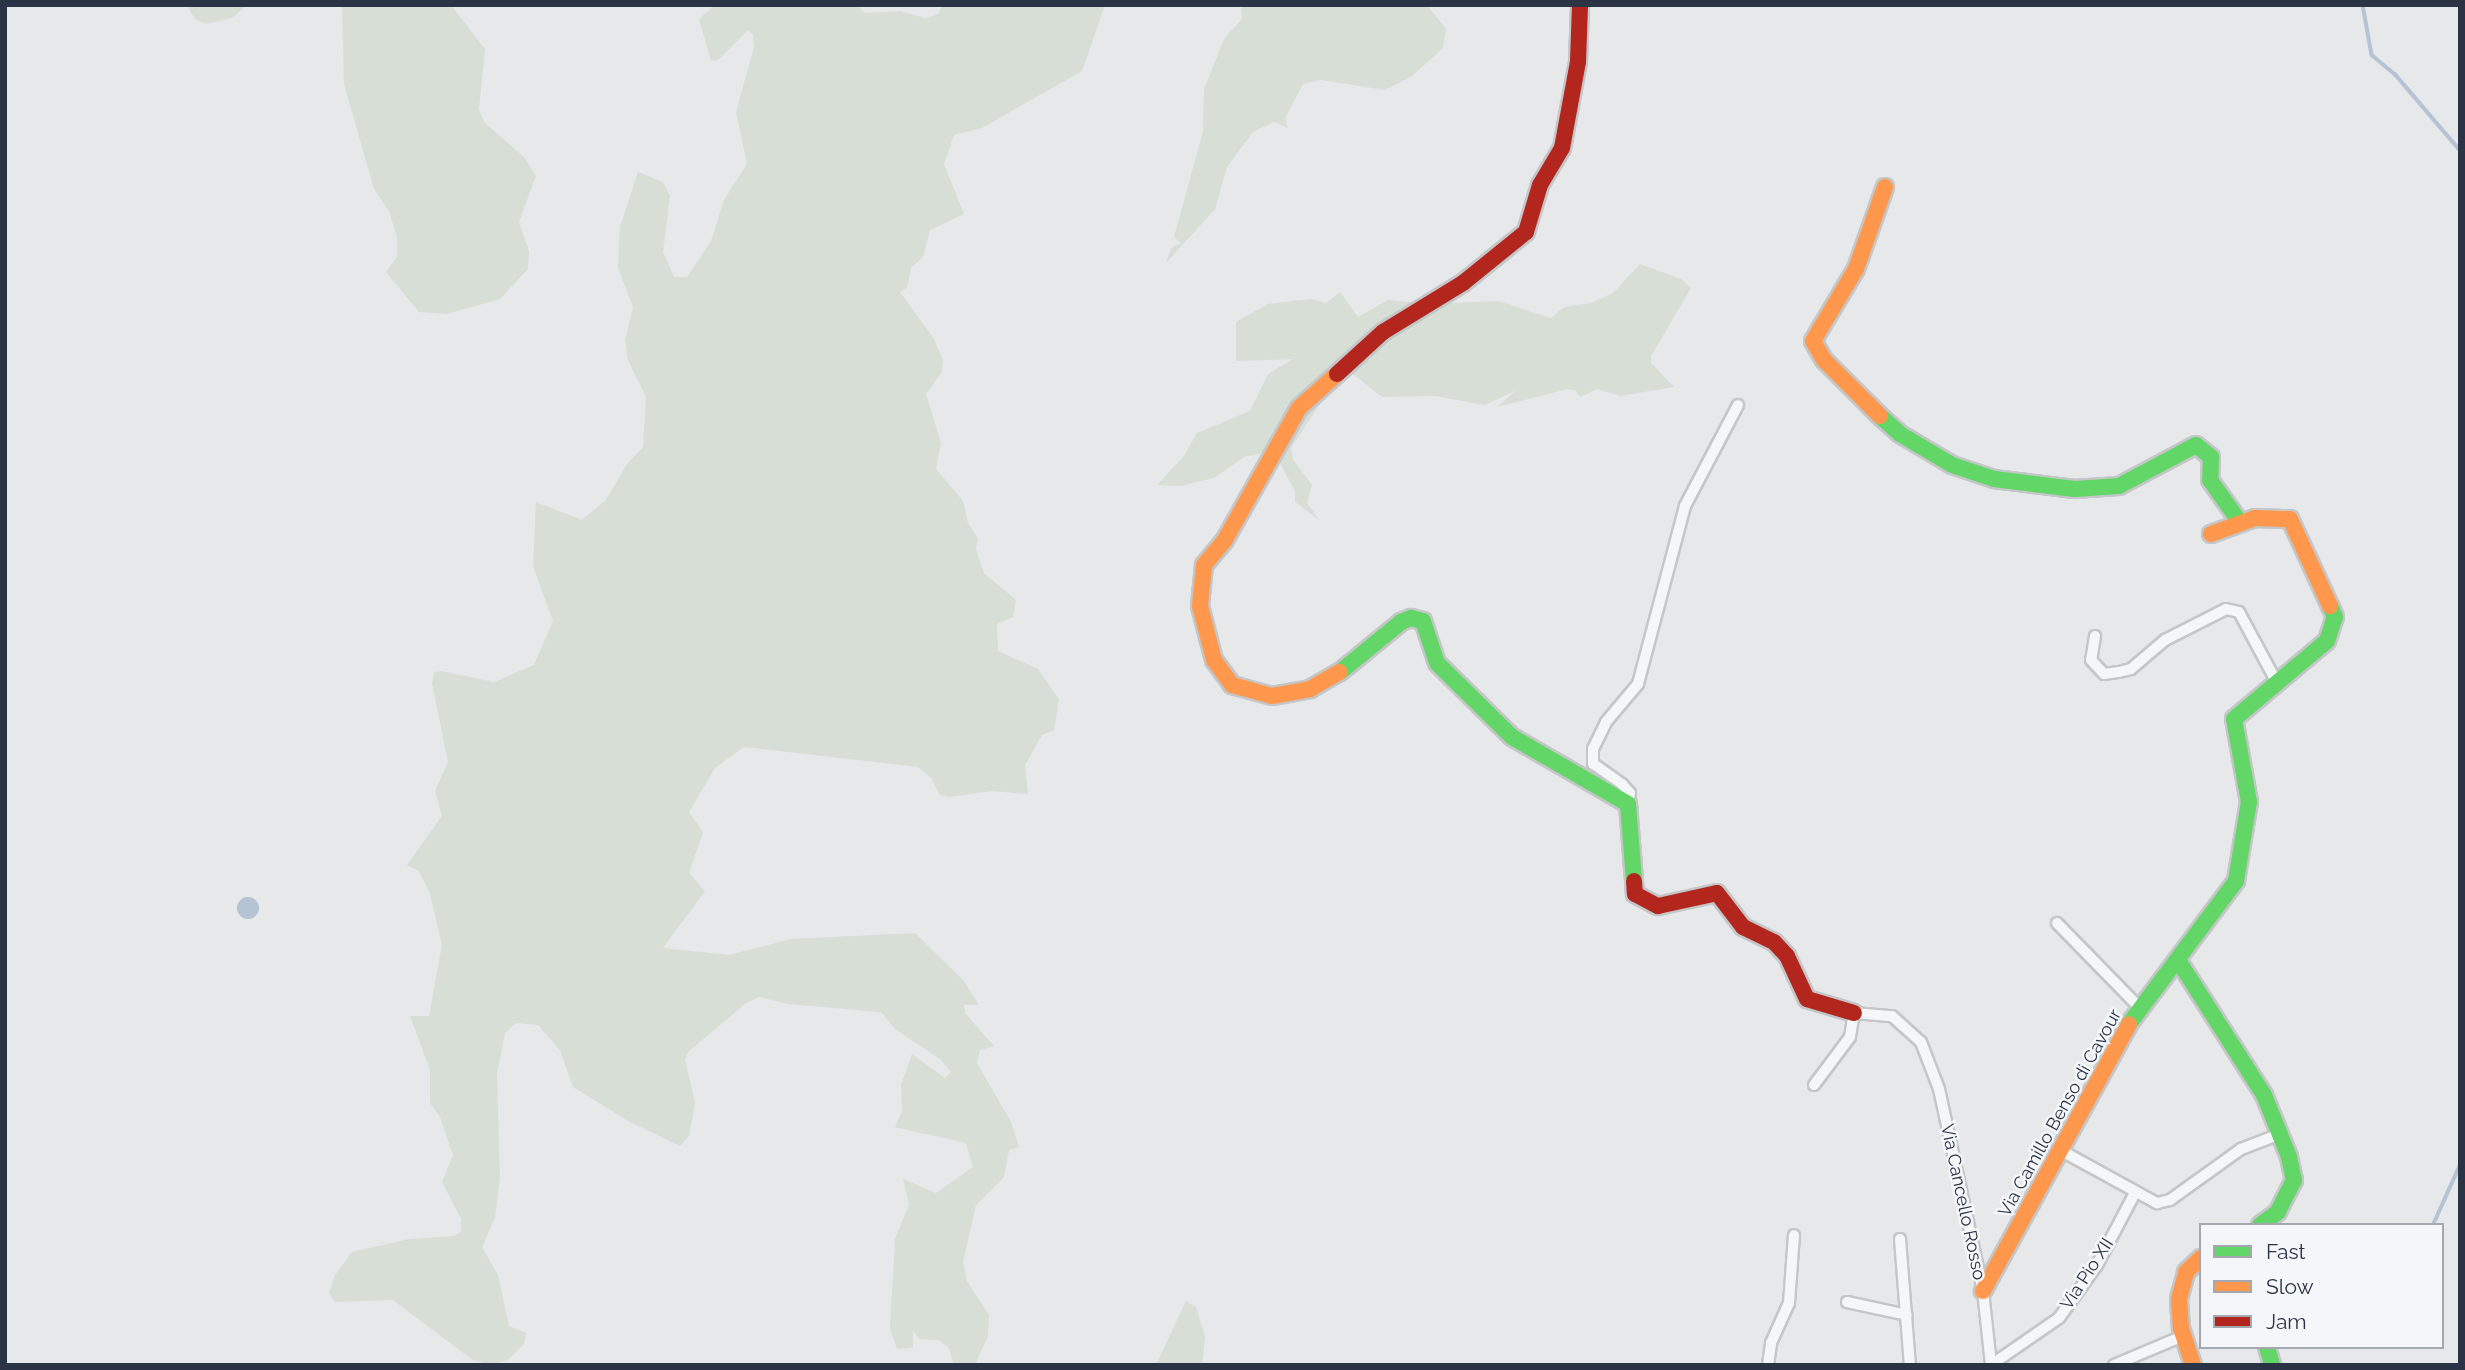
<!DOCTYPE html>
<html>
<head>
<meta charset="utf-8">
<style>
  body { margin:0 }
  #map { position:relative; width:2465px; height:1370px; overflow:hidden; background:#e6e8ea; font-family:Raleway,sans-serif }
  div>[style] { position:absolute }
  .green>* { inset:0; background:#d6ded6 }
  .water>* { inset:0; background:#b4c4d5 }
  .round { border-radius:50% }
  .stream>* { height:3.5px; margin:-1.75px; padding:0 1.75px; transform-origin:1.75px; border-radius:1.75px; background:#b4c4d5 }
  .roads { filter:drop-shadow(2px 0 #c4c6c8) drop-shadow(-2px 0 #c4c6c8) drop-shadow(0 2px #c4c6c8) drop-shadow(0 -2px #c4c6c8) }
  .street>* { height:10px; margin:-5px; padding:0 5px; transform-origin:5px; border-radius:5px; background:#f5f6f7 }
  .fast>* { height:16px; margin:-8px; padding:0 8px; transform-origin:8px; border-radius:8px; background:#63d668 }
  .slow>* { height:16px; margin:-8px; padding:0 8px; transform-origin:8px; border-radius:8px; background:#ff974d }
  .jam>* { height:16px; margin:-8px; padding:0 8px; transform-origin:8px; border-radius:8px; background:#b3261e }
  span { translate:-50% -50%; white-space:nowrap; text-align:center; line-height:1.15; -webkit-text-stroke:5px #f4f6f9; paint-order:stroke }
  .street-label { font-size:18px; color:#2b3445 }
  .frame { position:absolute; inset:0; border:7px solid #2b3445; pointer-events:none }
  .legend { position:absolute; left:2199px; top:1223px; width:245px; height:126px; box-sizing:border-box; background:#f4f6f9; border:2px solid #a4a8b1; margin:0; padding:9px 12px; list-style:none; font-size:21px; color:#2b3445 }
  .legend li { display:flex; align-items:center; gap:14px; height:35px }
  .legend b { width:35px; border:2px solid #a4a8b1 }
</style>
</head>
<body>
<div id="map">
  <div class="green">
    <i style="clip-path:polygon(187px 5px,247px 5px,232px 18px,206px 24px,195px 19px)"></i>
    <i style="clip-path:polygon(342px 5px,451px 5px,485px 49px,479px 109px,484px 122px,524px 157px,536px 176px,519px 222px,529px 251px,528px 269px,500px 299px,447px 314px,419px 312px,386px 272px,397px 257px,397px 237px,389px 211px,374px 189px,344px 84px)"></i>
    <i style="clip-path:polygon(715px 5px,857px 5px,865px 13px,900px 11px,925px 18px,938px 14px,943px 5px,1105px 5px,1082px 71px,982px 128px,954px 135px,944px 164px,964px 214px,930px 230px,923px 257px,911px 268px,907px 288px,900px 292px,934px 339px,943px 360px,942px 372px,926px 394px,941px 443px,936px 469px,963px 501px,968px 523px,978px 538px,976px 549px,984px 573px,1016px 600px,1013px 617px,997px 624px,998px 651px,1038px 669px,1059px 699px,1054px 730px,1042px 735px,1025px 765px,1028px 794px,992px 791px,949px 797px,940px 795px,931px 778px,918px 767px,744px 747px,715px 768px,689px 812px,703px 832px,689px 873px,705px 891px,663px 948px,729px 955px,791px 939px,915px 933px,964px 981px,979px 1005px,964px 1005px,965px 1013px,994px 1046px,980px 1050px,977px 1063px,1011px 1122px,1019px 1147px,1009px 1150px,1004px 1177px,976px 1205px,963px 1262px,967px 1281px,989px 1315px,988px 1336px,975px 1365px,954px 1365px,949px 1348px,939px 1340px,919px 1339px,913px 1331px,913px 1348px,897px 1349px,890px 1329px,895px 1239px,909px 1205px,903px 1179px,936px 1193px,973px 1167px,966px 1143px,895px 1127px,902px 1111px,901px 1085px,912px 1054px,945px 1078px,951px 1072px,940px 1059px,895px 1029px,881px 1012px,788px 1004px,759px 997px,745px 1004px,688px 1052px,685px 1060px,695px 1103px,689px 1136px,680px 1146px,630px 1122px,573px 1087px,560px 1050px,538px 1025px,516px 1023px,505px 1033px,497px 1074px,500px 1178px,495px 1218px,482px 1247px,498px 1275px,509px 1326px,526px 1333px,524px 1344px,509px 1359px,492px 1365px,473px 1360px,393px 1300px,335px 1302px,329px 1293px,335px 1275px,352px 1252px,409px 1239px,455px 1236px,461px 1231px,461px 1219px,442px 1182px,453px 1155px,440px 1117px,430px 1103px,430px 1070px,410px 1016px,429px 1016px,442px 945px,430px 894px,419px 871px,407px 865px,442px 816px,435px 791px,448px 762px,432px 683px,434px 672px,441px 671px,494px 682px,534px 665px,553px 621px,533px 566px,536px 502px,582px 520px,606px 500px,627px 464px,643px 447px,646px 397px,628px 360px,625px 340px,633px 307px,618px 268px,620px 227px,638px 172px,663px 182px,670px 196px,663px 252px,674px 277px,687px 277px,711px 241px,724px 200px,747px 164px,736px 112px,754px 47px,753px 35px,748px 30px,718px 60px,711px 61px,699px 19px)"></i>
    <i style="clip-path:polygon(1241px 5px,1427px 5px,1446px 29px,1443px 48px,1412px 76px,1385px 90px,1321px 80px,1303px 84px,1285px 118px,1288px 128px,1274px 122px,1253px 132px,1227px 167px,1215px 209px,1166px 263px,1171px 248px,1181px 243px,1174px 237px,1203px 131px,1204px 89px,1224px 39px,1242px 19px)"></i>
    <i style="clip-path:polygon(1640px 264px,1681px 279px,1691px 288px,1651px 356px,1651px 363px,1674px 387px,1620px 396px,1597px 389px,1580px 397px,1575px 390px,1568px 389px,1497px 407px,1517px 390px,1485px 405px,1435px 396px,1382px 397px,1353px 374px,1329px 390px,1291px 448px,1293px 459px,1312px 485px,1307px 503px,1319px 520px,1295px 502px,1295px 491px,1268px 441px,1262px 453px,1244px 457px,1214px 478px,1181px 486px,1157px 485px,1184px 456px,1197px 433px,1250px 411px,1268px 374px,1293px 359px,1236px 361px,1236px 322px,1268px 304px,1310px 299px,1326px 303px,1340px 292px,1358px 317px,1388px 300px,1426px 304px,1498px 301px,1551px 318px,1564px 307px,1591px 303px,1613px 293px)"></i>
    <i style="clip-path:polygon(1186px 1301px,1196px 1307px,1205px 1336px,1202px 1365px,1156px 1365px)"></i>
  </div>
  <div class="water">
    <i class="round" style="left:237px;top:897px;width:22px;height:22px"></i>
  </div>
  <div class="stream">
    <i style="left:2363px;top:5px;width:51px;rotate:79.8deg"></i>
    <i style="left:2372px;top:55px;width:30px;rotate:40deg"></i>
    <i style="left:2395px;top:74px;width:100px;rotate:49.5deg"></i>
    <i style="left:2433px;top:1225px;width:66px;rotate:-65.8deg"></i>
  </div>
  <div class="roads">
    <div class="street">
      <i style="left:2095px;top:636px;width:24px;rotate:99deg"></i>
      <i style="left:2091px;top:660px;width:19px;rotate:47deg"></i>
      <i style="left:2104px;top:674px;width:15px;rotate:-8deg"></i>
      <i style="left:2119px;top:672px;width:12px;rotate:-14deg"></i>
      <i style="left:2131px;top:669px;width:45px;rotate:-40.5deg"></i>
      <i style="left:2165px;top:640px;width:68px;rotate:-26.9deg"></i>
      <i style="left:2226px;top:609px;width:13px;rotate:13deg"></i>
      <i style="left:2239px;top:612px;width:81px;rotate:61.8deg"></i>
      <i style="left:1628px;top:804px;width:11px;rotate:-80deg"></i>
      <i style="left:1630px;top:793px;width:12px;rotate:-132deg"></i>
      <i style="left:1622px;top:784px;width:35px;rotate:-145deg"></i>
      <i style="left:1593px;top:764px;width:15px;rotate:-90deg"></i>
      <i style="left:1593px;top:749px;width:30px;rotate:-64deg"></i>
      <i style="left:1606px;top:722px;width:50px;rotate:-49.9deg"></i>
      <i style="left:1638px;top:684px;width:184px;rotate:-75.2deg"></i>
      <i style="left:1685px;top:506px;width:114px;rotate:-62.3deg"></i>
      <i style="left:2057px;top:923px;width:120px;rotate:45.7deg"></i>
      <i style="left:1814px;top:1085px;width:60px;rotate:-53.1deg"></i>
      <i style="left:1850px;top:1037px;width:24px;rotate:-81deg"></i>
      <i style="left:1854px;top:1013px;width:38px;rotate:5deg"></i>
      <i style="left:1892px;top:1016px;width:39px;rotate:42deg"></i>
      <i style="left:1921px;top:1042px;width:50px;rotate:69deg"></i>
      <i style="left:1939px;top:1089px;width:207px;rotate:77.7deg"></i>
      <i style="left:1983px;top:1291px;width:74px;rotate:83.8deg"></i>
      <i style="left:2060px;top:1150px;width:111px;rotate:28.7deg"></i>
      <i style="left:2157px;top:1203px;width:13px;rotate:-13deg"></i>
      <i style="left:2170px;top:1200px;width:87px;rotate:-35.7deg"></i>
      <i style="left:2241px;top:1149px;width:39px;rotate:-21deg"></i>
      <i style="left:1900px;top:1239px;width:126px;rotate:85.5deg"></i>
      <i style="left:1847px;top:1302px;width:61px;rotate:12.2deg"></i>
      <i style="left:1768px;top:1365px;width:22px;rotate:-82deg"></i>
      <i style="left:1771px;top:1343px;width:44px;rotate:-65.8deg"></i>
      <i style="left:1789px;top:1303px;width:68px;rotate:-85.8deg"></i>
      <i style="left:1991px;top:1365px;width:83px;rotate:-34.7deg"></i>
      <i style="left:2059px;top:1318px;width:65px;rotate:-54.4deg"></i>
      <i style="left:2097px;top:1265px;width:81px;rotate:-62.2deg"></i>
      <i style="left:2114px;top:1365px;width:75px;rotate:-22.8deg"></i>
    </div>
    <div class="fast">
      <i style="left:1880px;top:416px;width:27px;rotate:42deg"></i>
      <i style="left:1900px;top:434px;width:61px;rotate:30.8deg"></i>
      <i style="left:1952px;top:465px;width:44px;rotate:18.4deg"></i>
      <i style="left:1994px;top:479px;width:81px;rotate:7.1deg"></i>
      <i style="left:2074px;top:489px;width:45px;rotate:-3.8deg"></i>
      <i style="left:2119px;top:486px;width:87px;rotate:-28deg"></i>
      <i style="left:2196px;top:445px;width:19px;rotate:39deg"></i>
      <i style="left:2211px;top:457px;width:23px;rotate:92deg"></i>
      <i style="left:2210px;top:480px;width:50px;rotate:54.7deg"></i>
      <i style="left:1340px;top:672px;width:79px;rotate:-39.3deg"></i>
      <i style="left:1401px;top:622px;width:11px;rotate:-22deg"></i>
      <i style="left:1411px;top:618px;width:12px;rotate:14deg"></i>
      <i style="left:1423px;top:621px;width:44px;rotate:71.6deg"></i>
      <i style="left:1437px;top:663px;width:105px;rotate:44.6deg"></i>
      <i style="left:1512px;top:737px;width:134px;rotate:30deg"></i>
      <i style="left:1628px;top:804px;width:77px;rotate:85.5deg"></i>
      <i style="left:2178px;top:960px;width:160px;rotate:57.5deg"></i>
      <i style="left:2264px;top:1095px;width:67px;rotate:68deg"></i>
      <i style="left:2289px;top:1157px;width:24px;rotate:78deg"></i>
      <i style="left:2294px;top:1180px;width:36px;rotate:117deg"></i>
      <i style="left:2278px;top:1212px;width:22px;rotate:144deg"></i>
      <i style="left:2129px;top:1024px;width:179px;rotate:-53.2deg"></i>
      <i style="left:2236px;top:881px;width:80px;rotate:-80.7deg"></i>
      <i style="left:2249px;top:802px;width:84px;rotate:-100.2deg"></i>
      <i style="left:2234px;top:719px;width:121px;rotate:-40deg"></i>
      <i style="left:2327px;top:641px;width:25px;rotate:-72deg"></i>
      <i style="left:2335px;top:617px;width:12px;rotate:-114deg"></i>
      <i style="left:2267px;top:1347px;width:19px;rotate:74deg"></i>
    </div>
    <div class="slow">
      <i style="left:1337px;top:374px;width:51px;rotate:138.2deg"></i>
      <i style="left:1299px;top:408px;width:151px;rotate:119.3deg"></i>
      <i style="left:1225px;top:540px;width:33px;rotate:130deg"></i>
      <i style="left:1204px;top:565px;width:41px;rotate:95.6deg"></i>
      <i style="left:1200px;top:606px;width:56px;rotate:75.5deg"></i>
      <i style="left:1214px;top:660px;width:31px;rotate:54deg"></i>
      <i style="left:1232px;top:685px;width:41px;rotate:15.4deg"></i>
      <i style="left:1272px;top:696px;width:39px;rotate:-10deg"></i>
      <i style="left:1310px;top:689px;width:34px;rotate:-30deg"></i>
      <i style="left:1880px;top:416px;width:79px;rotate:-135deg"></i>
      <i style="left:1824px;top:360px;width:22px;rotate:-120deg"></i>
      <i style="left:1813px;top:341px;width:84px;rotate:-59.2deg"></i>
      <i style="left:1856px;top:269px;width:87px;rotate:-70.5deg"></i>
      <i style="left:2211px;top:534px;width:47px;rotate:-20deg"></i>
      <i style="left:2255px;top:518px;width:35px;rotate:2deg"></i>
      <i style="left:2290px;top:519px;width:96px;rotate:65.3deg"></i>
      <i style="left:1983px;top:1291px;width:304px;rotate:-61.3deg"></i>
      <i style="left:2193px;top:1365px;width:38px;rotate:-108deg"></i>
      <i style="left:2181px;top:1329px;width:30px;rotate:-94deg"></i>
      <i style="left:2179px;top:1299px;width:28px;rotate:-75deg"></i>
      <i style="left:2186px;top:1272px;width:21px;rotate:-43deg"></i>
    </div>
    <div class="jam">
      <i style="left:1337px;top:374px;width:62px;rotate:-42.4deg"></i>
      <i style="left:1383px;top:332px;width:94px;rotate:-31.5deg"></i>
      <i style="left:1463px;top:283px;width:81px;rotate:-39deg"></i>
      <i style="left:1526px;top:232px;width:49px;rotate:-73.4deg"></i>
      <i style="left:1540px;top:185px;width:43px;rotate:-59.3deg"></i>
      <i style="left:1562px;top:148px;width:87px;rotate:-79.5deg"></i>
      <i style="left:1578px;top:62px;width:57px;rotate:-88deg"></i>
      <i style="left:1634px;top:881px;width:13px;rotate:86deg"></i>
      <i style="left:1635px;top:894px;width:26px;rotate:28deg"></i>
      <i style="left:1658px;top:906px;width:60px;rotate:-12.4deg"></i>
      <i style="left:1717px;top:893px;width:43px;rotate:52.6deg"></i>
      <i style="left:1743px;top:927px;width:34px;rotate:26deg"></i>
      <i style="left:1774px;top:942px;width:19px;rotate:47deg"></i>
      <i style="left:1787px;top:956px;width:47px;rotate:65.1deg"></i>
      <i style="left:1807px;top:999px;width:49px;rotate:16.6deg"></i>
    </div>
  </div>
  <div class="street-label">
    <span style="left:2060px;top:1113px;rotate:-61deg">Via Camillo Benso di Cavour</span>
    <span style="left:1963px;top:1202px;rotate:78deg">Via Cancello Rosso</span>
    <span style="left:2087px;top:1274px;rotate:-57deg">Via Pio XII</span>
  </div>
  <div class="frame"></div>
  <ul class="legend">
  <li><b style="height:9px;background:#63d668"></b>Fast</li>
  <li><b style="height:9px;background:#ff974d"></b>Slow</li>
  <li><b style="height:9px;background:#b3261e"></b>Jam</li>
  </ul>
</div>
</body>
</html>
